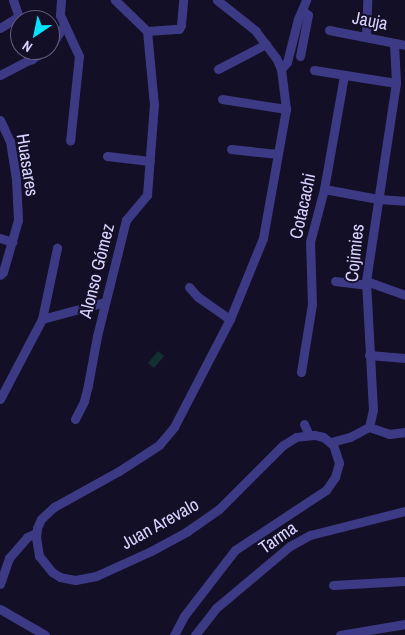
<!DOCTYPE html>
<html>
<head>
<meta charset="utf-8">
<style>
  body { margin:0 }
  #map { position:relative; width:405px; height:635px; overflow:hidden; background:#130f26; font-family:"Archivo Narrow",sans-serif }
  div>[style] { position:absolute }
  .green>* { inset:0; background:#12302f }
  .minor>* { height:9px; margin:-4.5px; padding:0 4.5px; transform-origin:4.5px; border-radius:4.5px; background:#3d3a85 }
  span { translate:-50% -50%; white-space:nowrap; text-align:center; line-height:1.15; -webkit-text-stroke:4px #130f26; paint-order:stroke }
  .street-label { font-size:18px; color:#d9d4ff }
  .north { position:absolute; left:10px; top:10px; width:50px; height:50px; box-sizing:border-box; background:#130f26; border:1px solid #625e7d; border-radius:50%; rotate:214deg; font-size:14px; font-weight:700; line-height:20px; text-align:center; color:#d9d4ff }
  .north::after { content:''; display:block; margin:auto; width:18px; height:22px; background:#00e5ff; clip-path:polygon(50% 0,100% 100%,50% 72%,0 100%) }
</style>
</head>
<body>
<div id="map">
  <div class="green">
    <i style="clip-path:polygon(158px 351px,164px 356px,154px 368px,148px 363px)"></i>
  </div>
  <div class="minor">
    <i style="left:13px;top:0;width:21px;rotate:71deg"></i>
    <i style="left:61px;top:0;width:15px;rotate:94deg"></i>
    <i style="left:60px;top:15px;width:45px;rotate:65.1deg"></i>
    <i style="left:79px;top:56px;width:85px;rotate:96deg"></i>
    <i style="left:0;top:28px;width:22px;rotate:-32deg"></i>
    <i style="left:329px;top:30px;width:77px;rotate:11.2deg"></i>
    <i style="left:147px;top:31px;width:32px;rotate:-4deg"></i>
    <i style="left:179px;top:29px;width:4px;rotate:-63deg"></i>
    <i style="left:181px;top:25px;width:25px;rotate:-85deg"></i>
    <i style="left:366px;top:37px;width:37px;rotate:-88deg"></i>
    <i style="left:50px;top:48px;width:27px;rotate:-59deg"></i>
    <i style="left:29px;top:50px;width:10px;rotate:73deg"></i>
    <i style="left:300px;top:56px;width:42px;rotate:-79deg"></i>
    <i style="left:308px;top:15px;width:8px;rotate:-140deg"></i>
    <i style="left:218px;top:69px;width:54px;rotate:-27.5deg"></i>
    <i style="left:281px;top:69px;width:9px;rotate:-49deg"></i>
    <i style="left:287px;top:62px;width:44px;rotate:-75.7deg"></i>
    <i style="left:298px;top:19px;width:21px;rotate:-67deg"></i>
    <i style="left:314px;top:70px;width:83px;rotate:9deg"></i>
    <i style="left:0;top:75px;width:54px;rotate:-27.5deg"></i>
    <i style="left:222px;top:99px;width:65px;rotate:8.9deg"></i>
    <i style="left:0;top:120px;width:23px;rotate:65deg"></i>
    <i style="left:10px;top:141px;width:39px;rotate:81deg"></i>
    <i style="left:16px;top:180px;width:40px;rotate:87.1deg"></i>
    <i style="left:18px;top:220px;width:54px;rotate:106.1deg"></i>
    <i style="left:3px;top:272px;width:4px;rotate:135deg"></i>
    <i style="left:231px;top:149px;width:47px;rotate:6.1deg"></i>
    <i style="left:107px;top:156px;width:43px;rotate:6.6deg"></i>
    <i style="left:324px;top:189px;width:55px;rotate:10.5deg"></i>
    <i style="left:378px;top:199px;width:27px;rotate:4deg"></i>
    <i style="left:0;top:238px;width:13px;rotate:18deg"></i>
    <i style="left:335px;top:281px;width:31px;rotate:7deg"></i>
    <i style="left:366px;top:281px;width:41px;rotate:19.7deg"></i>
    <i style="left:189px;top:287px;width:13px;rotate:48deg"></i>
    <i style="left:198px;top:297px;width:39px;rotate:35deg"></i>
    <i style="left:42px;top:319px;width:73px;rotate:-78.1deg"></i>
    <i style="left:369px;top:355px;width:36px;rotate:5deg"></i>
    <i style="left:301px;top:372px;width:69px;rotate:-80.8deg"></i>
    <i style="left:312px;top:304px;width:62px;rotate:-91.8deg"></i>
    <i style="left:310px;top:242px;width:55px;rotate:-75.2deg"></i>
    <i style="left:324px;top:189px;width:115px;rotate:-80deg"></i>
    <i style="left:0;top:399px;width:90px;rotate:-62.3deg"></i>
    <i style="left:42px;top:319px;width:65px;rotate:-15.1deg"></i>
    <i style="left:75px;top:419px;width:20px;rotate:-63deg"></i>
    <i style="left:84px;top:401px;width:16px;rotate:-76deg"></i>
    <i style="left:88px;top:385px;width:50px;rotate:-79.6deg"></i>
    <i style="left:97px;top:336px;width:120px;rotate:-76deg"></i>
    <i style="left:126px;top:220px;width:33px;rotate:-50deg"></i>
    <i style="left:147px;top:195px;width:90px;rotate:-85.6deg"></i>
    <i style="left:154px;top:105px;width:74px;rotate:-95.4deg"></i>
    <i style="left:147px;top:31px;width:45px;rotate:-135.9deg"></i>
    <i style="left:304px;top:424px;width:12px;rotate:66deg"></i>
    <i style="left:369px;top:427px;width:21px;rotate:19deg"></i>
    <i style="left:389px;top:434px;width:16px;rotate:-7deg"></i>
    <i style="left:331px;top:442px;width:20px;rotate:-15deg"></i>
    <i style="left:350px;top:437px;width:21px;rotate:-28deg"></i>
    <i style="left:369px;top:427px;width:17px;rotate:-77deg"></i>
    <i style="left:373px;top:410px;width:129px;rotate:-93.1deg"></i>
    <i style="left:366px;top:281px;width:200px;rotate:-81.4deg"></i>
    <i style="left:396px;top:83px;width:40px;rotate:-92.9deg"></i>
    <i style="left:0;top:584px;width:28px;rotate:-71deg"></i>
    <i style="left:9px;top:558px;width:28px;rotate:-49deg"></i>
    <i style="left:27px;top:537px;width:10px;rotate:-24deg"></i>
    <i style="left:333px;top:585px;width:72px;rotate:-3.2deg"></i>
    <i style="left:0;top:609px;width:52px;rotate:30deg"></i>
    <i style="left:174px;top:635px;width:21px;rotate:-62deg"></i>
    <i style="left:184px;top:616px;width:83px;rotate:-52.3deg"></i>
    <i style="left:235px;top:550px;width:109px;rotate:-33.4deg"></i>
    <i style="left:326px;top:490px;width:16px;rotate:-55deg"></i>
    <i style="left:335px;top:477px;width:15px;rotate:-74deg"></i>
    <i style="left:339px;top:463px;width:19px;rotate:-108deg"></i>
    <i style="left:333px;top:445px;width:13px;rotate:-141deg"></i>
    <i style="left:323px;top:437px;width:9px;rotate:-167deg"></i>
    <i style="left:314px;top:435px;width:18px;rotate:174deg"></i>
    <i style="left:296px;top:437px;width:15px;rotate:148deg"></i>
    <i style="left:283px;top:445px;width:91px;rotate:135deg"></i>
    <i style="left:219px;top:509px;width:38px;rotate:145deg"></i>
    <i style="left:188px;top:531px;width:42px;rotate:151.6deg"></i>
    <i style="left:151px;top:551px;width:60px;rotate:155.6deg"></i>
    <i style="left:96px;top:576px;width:21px;rotate:169deg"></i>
    <i style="left:75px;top:580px;width:15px;rotate:-169deg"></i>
    <i style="left:60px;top:577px;width:9px;rotate:-148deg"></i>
    <i style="left:52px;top:572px;width:21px;rotate:-129deg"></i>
    <i style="left:39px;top:556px;width:18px;rotate:-99deg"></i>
    <i style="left:36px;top:538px;width:10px;rotate:-84deg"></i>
    <i style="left:37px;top:528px;width:10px;rotate:-66deg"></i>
    <i style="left:41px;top:519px;width:18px;rotate:-43deg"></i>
    <i style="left:54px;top:507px;width:74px;rotate:-29deg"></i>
    <i style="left:119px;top:471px;width:48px;rotate:-33deg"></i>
    <i style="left:159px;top:445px;width:23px;rotate:-50deg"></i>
    <i style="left:174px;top:427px;width:122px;rotate:-62.6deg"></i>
    <i style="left:230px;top:319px;width:87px;rotate:-67.8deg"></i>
    <i style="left:263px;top:238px;width:131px;rotate:-79.9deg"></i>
    <i style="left:286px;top:109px;width:40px;rotate:-97.1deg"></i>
    <i style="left:281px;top:69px;width:12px;rotate:-114deg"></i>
    <i style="left:276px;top:58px;width:34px;rotate:-127deg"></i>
    <i style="left:256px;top:31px;width:50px;rotate:-141.5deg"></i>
    <i style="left:195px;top:635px;width:34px;rotate:-52deg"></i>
    <i style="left:216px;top:608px;width:97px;rotate:-40deg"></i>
    <i style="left:290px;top:546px;width:23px;rotate:-29deg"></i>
    <i style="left:310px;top:535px;width:98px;rotate:-14.2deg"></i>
    <i style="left:340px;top:635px;width:66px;rotate:-9.6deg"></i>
  </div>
  <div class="street-label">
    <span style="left:370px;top:21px;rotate:11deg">Jauja</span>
    <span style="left:27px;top:165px;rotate:81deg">Huasares</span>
    <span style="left:303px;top:206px;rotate:-78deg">Cotacachi</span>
    <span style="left:355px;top:253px;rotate:-84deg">Cojimies</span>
    <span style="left:97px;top:271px;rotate:-76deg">Alonso Gómez</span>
    <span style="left:160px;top:524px;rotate:-29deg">Juan Arevalo</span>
    <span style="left:278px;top:538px;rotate:-35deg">Tarma</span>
  </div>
  <div class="north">N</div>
</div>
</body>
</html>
